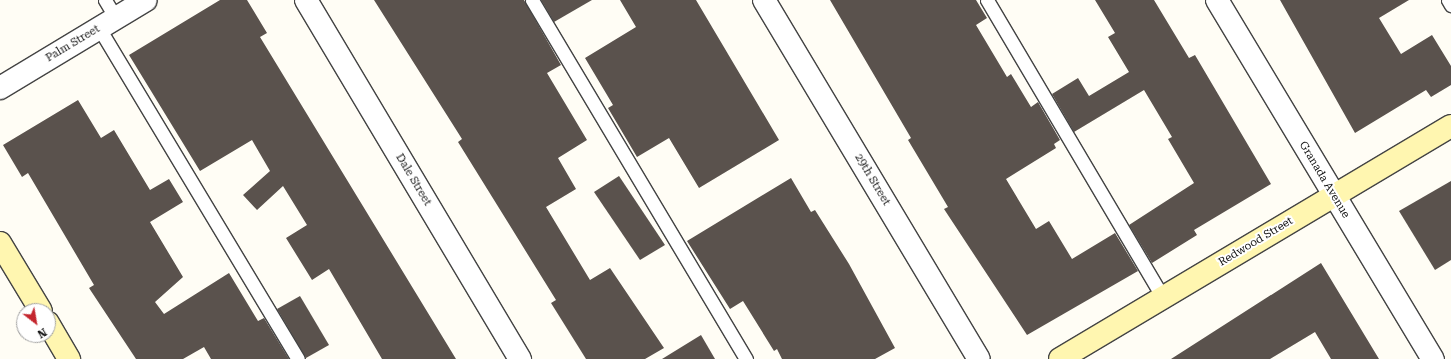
<!DOCTYPE html>
<html>
<head>
<meta charset="utf-8">
<style>
  body { margin:0 }
  #map { position:relative; width:1451px; height:359px; overflow:hidden; background:#fffdf5; font-family:"Roboto Serif",serif }
  div>[style] { position:absolute }
  .building>* { inset:0; background:#5a524d }
  .roads { filter:drop-shadow(1px 0 #444) drop-shadow(-1px 0 #444) drop-shadow(0 1px #444) drop-shadow(0 -1px #444) }
  .lane>* { height:13px; margin:-6.5px; padding:0 6.5px; transform-origin:6.5px; border-radius:6.5px; background:#fff }
  .street>* { height:22px; margin:-11px; padding:0 11px; transform-origin:11px; border-radius:11px; background:#fff }
  .secondary>* { height:22px; margin:-11px; padding:0 11px; transform-origin:11px; border-radius:11px; background:#fff6b0 }
  span { translate:-50% -50%; white-space:nowrap; text-align:center; line-height:1.15; -webkit-text-stroke:4px #fff; paint-order:stroke }
  .street-label { font-size:11px; color:#111 }
  .north { position:absolute; left:16px; top:303px; width:40px; height:40px; box-sizing:border-box; background:#fff; border:1px solid #a0a0a0; border-radius:50%; rotate:149deg; font-size:11px; font-weight:700; line-height:16px; text-align:center; color:#111 }
  .north::after { content:''; display:block; margin:auto; width:14px; height:18px; background:#c4262e; clip-path:polygon(50% 0,100% 100%,50% 72%,0 100%) }
</style>
</head>
<body>
<div id="map">
  <div class="building">
    <i style="clip-path:polygon(220px 0,247px 0,267px 33px,260px 37px,456px 359px,382px 359px,329px 269px,312px 280px,286px 238px,307px 225px,283px 186px,257px 210px,243px 195px,270px 171px,252px 140px,200px 171px,129px 55px)"></i>
    <i style="clip-path:polygon(374px 0,524px 0,561px 65px,547px 73px,587px 140px,558px 158px,576px 189px,546px 207px,590px 280px,610px 268px,664px 348px,645px 359px,586px 359px,551px 303px,556px 300px,458px 142px,462px 139px)"></i>
    <i style="clip-path:polygon(541px 0,592px 0,554px 22px)"></i>
    <i style="clip-path:polygon(620px 0,696px 0,779px 140px,699px 188px,669px 138px,637px 157px,608px 108px,613px 105px,585px 58px,636px 27px)"></i>
    <i style="clip-path:polygon(830px 0,976px 0,987px 18px,976px 25px,1007px 77px,1011px 74px,1031px 107px,1038px 102px,1060px 140px,1054px 144px,1056px 148px,1006px 179px,1036px 229px,1049px 221px,1072px 259px,1115px 233px,1138px 271px,1027px 335px,944px 209px,948px 207px,908px 140px,911px 138px)"></i>
    <i style="clip-path:polygon(1095px 0,1154px 0,1189px 58px,1195px 55px,1271px 184px,1194px 230px,1197px 235px,1152px 263px,1129px 225px,1194px 183px,1168px 139px,1172px 137px,1144px 90px,1074px 132px,1052px 94px,1078px 78px,1089px 96px,1129px 72px,1108px 37px,1115px 33px)"></i>
    <i style="clip-path:polygon(1280px 0,1409px 0,1379px 18px,1401px 54px,1432px 35px,1451px 66px,1451px 85px,1431px 97px,1426px 90px,1355px 133px)"></i>
    <i style="clip-path:polygon(78px 100px,101px 138px,114px 130px,150px 190px,169px 179px,183px 202px,150px 222px,183px 277px,155px 302px,164px 314px,229px 273px,258px 321px,264px 318px,289px 359px,211px 359px,204px 347px,183px 359px,136px 359px,89px 288px,94px 285px,28px 173px,22px 177px,3px 145px)"></i>
    <i style="clip-path:polygon(619px 176px,665px 245px,640px 260px,594px 192px)"></i>
    <i style="clip-path:polygon(791px 178px,811px 212px,815px 210px,849px 264px,895px 348px,875px 359px,782px 359px,777px 349px,774px 351px,743px 301px,730px 309px,687px 241px)"></i>
    <i style="clip-path:polygon(1451px 181px,1451px 260px,1435px 270px,1399px 211px)"></i>
    <i style="clip-path:polygon(1321px 263px,1379px 359px,1331px 359px,1315px 332px,1270px 359px,1171px 359px)"></i>
    <i style="clip-path:polygon(300px 296px,329px 345px,306px 358px,277px 309px)"></i>
    <i style="clip-path:polygon(701px 335px,715px 359px,662px 359px)"></i>
  </div>
  <div class="roads">
    <div class="lane">
      <i style="left:105px;top:0;width:21px;rotate:59deg"></i>
      <i style="left:532px;top:0;width:418px;rotate:59.2deg"></i>
      <i style="left:987px;top:0;width:346px;rotate:59.4deg"></i>
      <i style="left:1448px;top:0;width:6px;rotate:59deg"></i>
      <i style="left:99px;top:28px;width:386px;rotate:59deg"></i>
    </div>
    <div class="street">
      <i style="left:306px;top:0;width:418px;rotate:59.2deg"></i>
      <i style="left:764px;top:0;width:418px;rotate:59.1deg"></i>
      <i style="left:1217px;top:0;width:419px;rotate:59deg"></i>
      <i style="left:0;top:88px;width:170px;rotate:-31.1deg"></i>
    </div>
    <div class="secondary">
      <i style="left:0;top:243px;width:79px;rotate:58.9deg"></i>
      <i style="left:48px;top:323px;width:42px;rotate:59.7deg"></i>
      <i style="left:1060px;top:359px;width:455px;rotate:-30.8deg"></i>
    </div>
  </div>
  <div class="street-label">
    <span style="left:73px;top:44px;rotate:-31deg">Palm Street</span>
    <span style="left:413px;top:180px;rotate:59deg">Dale Street</span>
    <span style="left:872px;top:180px;rotate:59deg">29th Street</span>
    <span style="left:1324px;top:180px;rotate:59deg">Granada Avenue</span>
    <span style="left:1256px;top:242px;rotate:-31deg">Redwood Street</span>
  </div>
  <div class="north">N</div>
</div>
</body>
</html>
